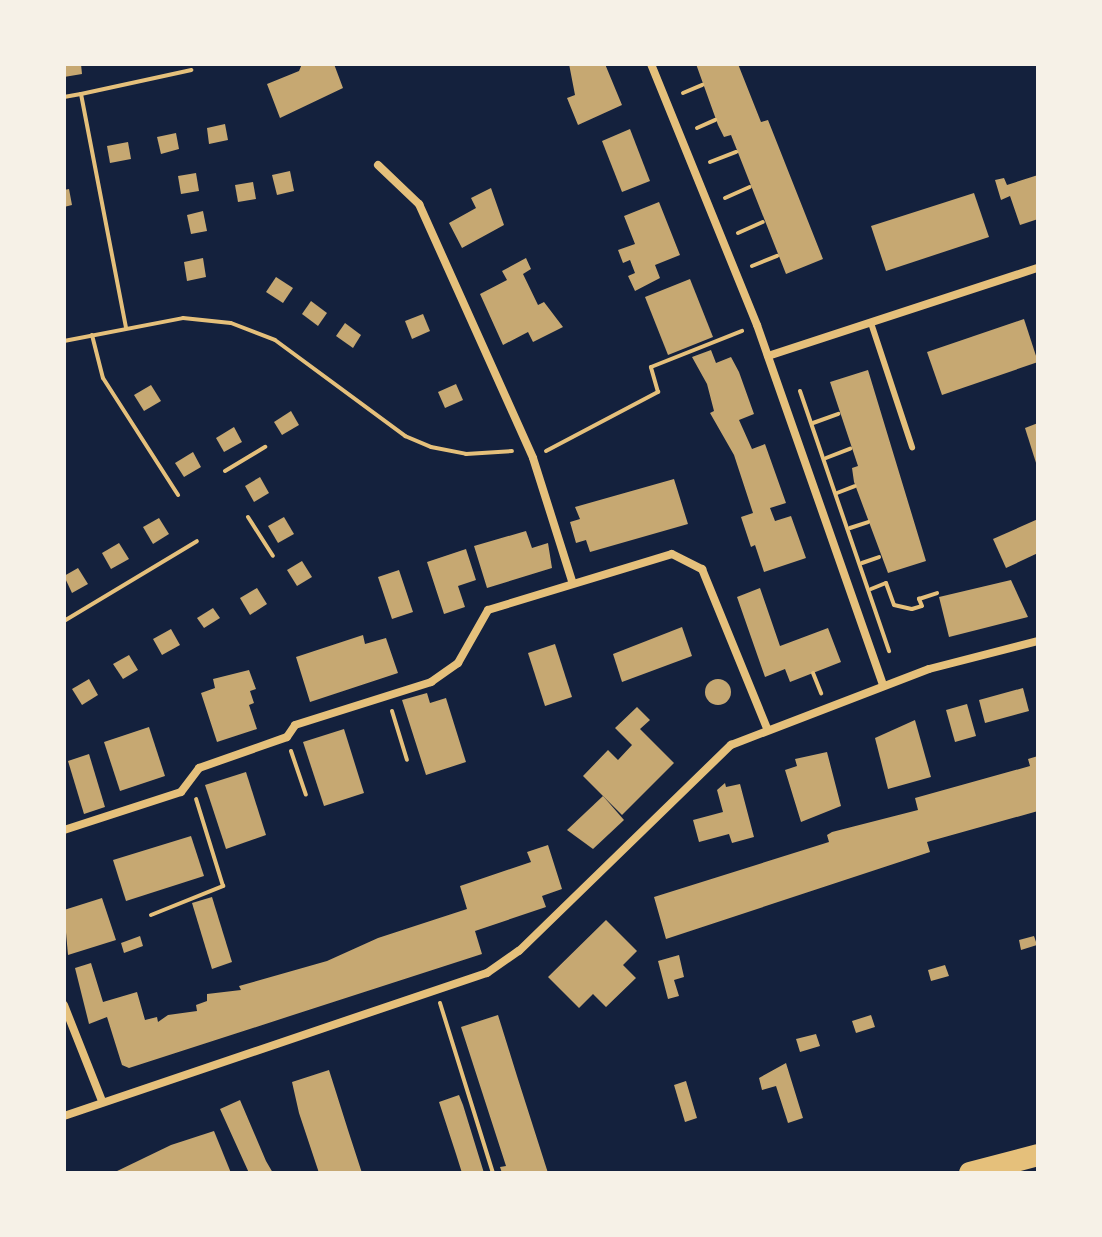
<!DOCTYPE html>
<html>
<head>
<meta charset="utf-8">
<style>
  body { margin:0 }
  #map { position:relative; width:1102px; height:1237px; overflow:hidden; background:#14213d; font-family:Rubik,sans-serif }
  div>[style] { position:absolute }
  .building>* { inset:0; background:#c6a872 }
  .round { border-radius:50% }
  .path>* { height:4px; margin:-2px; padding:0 2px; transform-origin:2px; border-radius:2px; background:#e5c07b }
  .service>* { height:6px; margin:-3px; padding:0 3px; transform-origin:3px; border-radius:3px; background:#e5c07b }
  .minor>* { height:8px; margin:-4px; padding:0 4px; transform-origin:4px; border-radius:4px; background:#e5c07b }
  .motorway>* { height:22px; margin:-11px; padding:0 11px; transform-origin:11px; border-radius:11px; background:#e5c07b }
  span { translate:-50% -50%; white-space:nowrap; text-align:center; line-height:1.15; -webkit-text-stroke:6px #f6f1e7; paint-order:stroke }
  .frame { position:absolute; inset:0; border:66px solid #f6f1e7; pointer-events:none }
</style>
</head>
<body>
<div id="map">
  <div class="building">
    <i style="clip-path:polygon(64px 64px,81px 64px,82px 74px,64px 77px)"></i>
    <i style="clip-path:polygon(302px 64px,334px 64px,343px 88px,280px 118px,267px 84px,299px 71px)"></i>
    <i style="clip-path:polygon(569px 64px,605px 64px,622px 105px,578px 125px,567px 98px,575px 95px)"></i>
    <i style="clip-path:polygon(696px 64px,738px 64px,761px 122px,768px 120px,823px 259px,786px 274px,731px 135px,724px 137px,718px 125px)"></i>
    <i style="clip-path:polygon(225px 124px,228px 140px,209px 144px,207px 128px)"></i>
    <i style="clip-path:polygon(630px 129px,650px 181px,622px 192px,602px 141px)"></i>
    <i style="clip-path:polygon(176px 133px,179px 149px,161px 154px,157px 137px)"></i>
    <i style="clip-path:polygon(128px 142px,131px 159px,110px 163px,107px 146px)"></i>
    <i style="clip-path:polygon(290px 171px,294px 191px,277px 195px,272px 175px)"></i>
    <i style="clip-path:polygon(196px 173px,199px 191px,181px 194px,178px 176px)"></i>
    <i style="clip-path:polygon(1038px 175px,1038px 219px,1020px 225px,1010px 196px,1001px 200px,995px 180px,1004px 178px,1007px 185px)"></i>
    <i style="clip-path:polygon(253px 182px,256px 199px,238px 202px,235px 185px)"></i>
    <i style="clip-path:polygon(491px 188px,504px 225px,462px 248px,449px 223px,476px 208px,471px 198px)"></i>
    <i style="clip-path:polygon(69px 189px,72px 205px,64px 207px,64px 190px)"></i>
    <i style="clip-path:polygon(974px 193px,989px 237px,886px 271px,871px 226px)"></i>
    <i style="clip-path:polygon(659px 202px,680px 255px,655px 265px,660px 278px,635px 291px,628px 276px,635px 273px,630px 260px,623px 263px,618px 250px,635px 244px,624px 216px)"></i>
    <i style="clip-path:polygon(203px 211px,207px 231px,191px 234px,187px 215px)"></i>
    <i style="clip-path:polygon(203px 258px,206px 277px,187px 281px,184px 262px)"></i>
    <i style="clip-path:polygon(526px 258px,531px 269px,523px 274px,538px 305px,544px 302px,563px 327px,533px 342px,528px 332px,503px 345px,480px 294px,507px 280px,502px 271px)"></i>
    <i style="clip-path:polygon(276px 277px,293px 288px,283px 303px,266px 292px)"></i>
    <i style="clip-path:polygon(690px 279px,713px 337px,668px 355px,645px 297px)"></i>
    <i style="clip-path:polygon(311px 301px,327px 313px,318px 326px,302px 314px)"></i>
    <i style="clip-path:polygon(423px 314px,430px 331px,412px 339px,405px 321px)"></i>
    <i style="clip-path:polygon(1024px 319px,1038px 362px,942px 395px,927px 352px)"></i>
    <i style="clip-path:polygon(345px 323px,361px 335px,353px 348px,336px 336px)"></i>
    <i style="clip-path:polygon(711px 350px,716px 363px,731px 357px,739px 372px,754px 414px,739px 420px,752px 449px,765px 444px,786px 503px,770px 508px,775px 521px,791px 516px,806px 558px,764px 572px,755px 545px,751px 547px,741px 517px,753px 513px,734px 455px,710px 413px,714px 411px,707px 384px,692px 357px)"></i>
    <i style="clip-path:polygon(868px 370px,926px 561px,888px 573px,854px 482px,852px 468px,858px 466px,830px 382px)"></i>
    <i style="clip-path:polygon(456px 384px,463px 400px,445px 408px,438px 392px)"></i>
    <i style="clip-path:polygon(151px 385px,161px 401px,144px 411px,134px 395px)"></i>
    <i style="clip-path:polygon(291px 411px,299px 425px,282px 435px,274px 422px)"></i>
    <i style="clip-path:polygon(1038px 423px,1038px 466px,1037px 466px,1025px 428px)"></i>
    <i style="clip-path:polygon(234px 427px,242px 442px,224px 452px,216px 438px)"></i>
    <i style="clip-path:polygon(193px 452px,201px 467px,184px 477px,175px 463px)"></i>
    <i style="clip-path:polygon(260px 477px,269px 493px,254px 502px,245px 486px)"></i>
    <i style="clip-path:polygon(674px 479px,688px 524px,590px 552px,586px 540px,576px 543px,570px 522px,580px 519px,575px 507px)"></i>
    <i style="clip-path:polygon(284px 517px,294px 534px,278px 543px,268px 526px)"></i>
    <i style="clip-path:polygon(159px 518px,169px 534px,153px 544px,143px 527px)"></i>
    <i style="clip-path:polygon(1038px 519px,1038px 553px,1006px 568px,993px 539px)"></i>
    <i style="clip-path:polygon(526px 531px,532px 548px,548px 543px,552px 568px,487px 588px,474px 546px)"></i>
    <i style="clip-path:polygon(119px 543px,129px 559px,111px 569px,102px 553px)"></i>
    <i style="clip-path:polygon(466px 549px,476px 580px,458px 586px,465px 607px,444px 614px,427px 562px)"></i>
    <i style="clip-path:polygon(302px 561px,312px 577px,297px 586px,287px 570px)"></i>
    <i style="clip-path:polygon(78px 568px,88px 584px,72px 593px,64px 576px)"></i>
    <i style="clip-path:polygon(399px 570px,413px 612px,392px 619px,378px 577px)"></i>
    <i style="clip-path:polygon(1011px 580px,1028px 617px,949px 637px,939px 597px)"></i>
    <i style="clip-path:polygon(257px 588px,267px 604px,250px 615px,240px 598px)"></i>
    <i style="clip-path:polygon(760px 588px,780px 646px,828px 628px,841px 662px,790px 682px,785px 669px,765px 677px,737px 597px)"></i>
    <i style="clip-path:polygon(213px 608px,220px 618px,204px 628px,197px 618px)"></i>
    <i style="clip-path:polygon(682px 627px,692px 656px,622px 682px,613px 654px)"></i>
    <i style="clip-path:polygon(171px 629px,180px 645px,162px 655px,153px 639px)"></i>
    <i style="clip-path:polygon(363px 635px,365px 644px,386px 638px,398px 673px,310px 702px,296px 657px)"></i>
    <i style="clip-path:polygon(555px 644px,572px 697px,545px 706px,528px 653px)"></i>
    <i style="clip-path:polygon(129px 655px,138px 670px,123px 679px,113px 664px)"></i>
    <i style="clip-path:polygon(249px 670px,256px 689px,250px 691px,254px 703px,249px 705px,257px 729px,217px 742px,201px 693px,215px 688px,213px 679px)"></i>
    <i style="clip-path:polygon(89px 679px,98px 695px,82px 705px,72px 689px)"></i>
    <i class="round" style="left:705px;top:679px;width:26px;height:26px"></i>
    <i style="clip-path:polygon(1023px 688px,1029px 711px,985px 723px,979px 700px)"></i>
    <i style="clip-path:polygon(427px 693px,430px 703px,446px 698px,466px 762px,426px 775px,402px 700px)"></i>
    <i style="clip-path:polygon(967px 704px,976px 736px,955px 742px,946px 710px)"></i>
    <i style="clip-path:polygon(637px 707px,650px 720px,640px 729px,674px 763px,622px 815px,583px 776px,608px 750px,618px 760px,632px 745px,615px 728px)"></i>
    <i style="clip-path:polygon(915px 720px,931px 777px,888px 789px,875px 738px)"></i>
    <i style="clip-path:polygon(149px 727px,165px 776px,120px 791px,104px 742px)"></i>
    <i style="clip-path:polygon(344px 729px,364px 793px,324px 806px,303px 742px)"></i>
    <i style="clip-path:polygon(827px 752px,841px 806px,801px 822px,785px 770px,797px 766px,795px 759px)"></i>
    <i style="clip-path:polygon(89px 754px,105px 807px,84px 814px,68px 761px)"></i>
    <i style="clip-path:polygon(1038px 756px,1038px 811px,927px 842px,930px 852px,666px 939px,654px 897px,829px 842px,827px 835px,832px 832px,918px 810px,915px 798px,1030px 766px,1028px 759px)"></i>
    <i style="clip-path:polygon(246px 772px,266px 835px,226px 849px,205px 785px)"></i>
    <i style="clip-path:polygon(725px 783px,726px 787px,740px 784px,754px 837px,732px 843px,729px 834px,699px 842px,693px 820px,723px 812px,717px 790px)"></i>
    <i style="clip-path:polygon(603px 796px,624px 820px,593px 849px,567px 830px)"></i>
    <i style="clip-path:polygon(191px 836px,204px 876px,126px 901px,113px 860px)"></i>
    <i style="clip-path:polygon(548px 845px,562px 889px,542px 896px,546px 907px,475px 931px,482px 954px,129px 1068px,122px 1065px,107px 1017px,89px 1024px,75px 968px,91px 963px,103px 1002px,137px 992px,145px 1020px,157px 1017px,158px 1022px,168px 1015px,197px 1011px,196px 1005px,207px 1001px,207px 994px,241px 990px,239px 986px,327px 961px,378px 938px,467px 909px,460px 886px,531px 862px,527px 852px)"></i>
    <i style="clip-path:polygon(212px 897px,232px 962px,212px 969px,192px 903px)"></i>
    <i style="clip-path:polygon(102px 898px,116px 940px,68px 955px,64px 910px)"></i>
    <i style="clip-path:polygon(606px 920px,637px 951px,623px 965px,636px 978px,606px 1007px,593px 994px,579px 1008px,548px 977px)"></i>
    <i style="clip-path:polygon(140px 936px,143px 946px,124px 953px,121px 943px)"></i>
    <i style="clip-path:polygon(1034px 936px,1037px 945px,1021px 950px,1019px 940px)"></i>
    <i style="clip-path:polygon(679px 955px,684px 977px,674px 980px,679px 996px,668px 999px,658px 961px)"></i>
    <i style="clip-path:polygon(945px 965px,949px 976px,931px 981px,928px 970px)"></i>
    <i style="clip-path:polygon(498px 1015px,517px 1076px,548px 1173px,502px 1173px,500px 1167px,506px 1166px,461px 1027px)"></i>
    <i style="clip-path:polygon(871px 1015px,875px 1027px,856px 1033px,852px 1021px)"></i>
    <i style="clip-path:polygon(816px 1034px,820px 1046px,800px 1052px,796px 1039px)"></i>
    <i style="clip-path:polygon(786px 1063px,803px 1118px,788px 1123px,776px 1086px,762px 1090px,759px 1078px)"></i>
    <i style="clip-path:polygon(329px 1070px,348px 1130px,362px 1173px,319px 1173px,299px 1113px,292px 1082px)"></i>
    <i style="clip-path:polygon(686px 1081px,697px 1118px,685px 1122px,674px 1085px)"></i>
    <i style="clip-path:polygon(459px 1095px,463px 1105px,484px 1173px,462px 1173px,456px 1154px,439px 1102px)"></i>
    <i style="clip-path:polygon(240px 1100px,266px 1161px,273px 1173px,249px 1173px,220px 1109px)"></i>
    <i style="clip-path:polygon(214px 1131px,231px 1173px,113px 1173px,171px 1145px)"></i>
  </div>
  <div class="path">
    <i style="left:683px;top:93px;width:21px;rotate:-23deg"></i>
    <i style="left:81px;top:94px;width:113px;rotate:-12.3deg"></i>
    <i style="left:64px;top:97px;width:17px;rotate:-10deg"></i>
    <i style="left:81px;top:94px;width:238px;rotate:79.1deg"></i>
    <i style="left:697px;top:128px;width:20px;rotate:-24deg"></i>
    <i style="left:710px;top:162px;width:28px;rotate:-21deg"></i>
    <i style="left:725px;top:198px;width:27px;rotate:-24deg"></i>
    <i style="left:738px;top:233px;width:27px;rotate:-24deg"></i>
    <i style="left:752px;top:266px;width:27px;rotate:-22deg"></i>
    <i style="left:92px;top:335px;width:44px;rotate:75.7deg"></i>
    <i style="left:103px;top:378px;width:139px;rotate:57.3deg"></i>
    <i style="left:64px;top:341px;width:121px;rotate:-10.9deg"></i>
    <i style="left:183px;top:318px;width:48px;rotate:5.9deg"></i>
    <i style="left:231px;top:323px;width:47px;rotate:21.1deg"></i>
    <i style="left:275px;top:340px;width:162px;rotate:36.4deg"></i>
    <i style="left:405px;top:436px;width:28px;rotate:23deg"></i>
    <i style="left:431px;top:447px;width:36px;rotate:11deg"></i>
    <i style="left:466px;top:454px;width:46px;rotate:-3.7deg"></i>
    <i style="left:800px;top:391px;width:275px;rotate:71.1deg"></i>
    <i style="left:813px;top:423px;width:27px;rotate:-20deg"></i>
    <i style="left:546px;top:451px;width:127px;rotate:-27.8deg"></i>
    <i style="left:658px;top:392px;width:26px;rotate:-106deg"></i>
    <i style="left:651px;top:367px;width:98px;rotate:-21.6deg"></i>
    <i style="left:826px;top:458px;width:26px;rotate:-21deg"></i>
    <i style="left:225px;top:471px;width:47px;rotate:-31deg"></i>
    <i style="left:837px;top:493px;width:19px;rotate:-21deg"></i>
    <i style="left:248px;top:517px;width:46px;rotate:57.3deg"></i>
    <i style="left:850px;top:528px;width:19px;rotate:-18deg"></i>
    <i style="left:862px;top:563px;width:18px;rotate:-19deg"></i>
    <i style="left:871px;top:589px;width:16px;rotate:-22deg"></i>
    <i style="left:886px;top:583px;width:23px;rotate:70deg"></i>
    <i style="left:894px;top:605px;width:18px;rotate:13deg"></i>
    <i style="left:912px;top:609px;width:10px;rotate:-17deg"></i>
    <i style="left:922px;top:606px;width:8px;rotate:-113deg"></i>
    <i style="left:919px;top:599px;width:19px;rotate:-18deg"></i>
    <i style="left:64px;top:621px;width:155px;rotate:-31deg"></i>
    <i style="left:813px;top:673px;width:22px;rotate:68deg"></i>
    <i style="left:392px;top:711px;width:51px;rotate:73deg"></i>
    <i style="left:291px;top:751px;width:46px;rotate:71.2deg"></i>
    <i style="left:151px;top:915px;width:78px;rotate:-21.9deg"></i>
    <i style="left:223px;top:886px;width:91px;rotate:-107.2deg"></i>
    <i style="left:440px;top:1003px;width:178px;rotate:72.7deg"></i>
  </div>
  <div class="service">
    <i style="left:871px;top:323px;width:131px;rotate:71.7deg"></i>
  </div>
  <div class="minor">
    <i style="left:651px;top:64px;width:282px;rotate:67.9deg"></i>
    <i style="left:757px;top:325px;width:381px;rotate:70.7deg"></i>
    <i style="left:378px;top:165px;width:57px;rotate:43.6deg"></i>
    <i style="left:419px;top:204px;width:278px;rotate:65.8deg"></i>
    <i style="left:533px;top:458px;width:129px;rotate:72.4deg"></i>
    <i style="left:768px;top:356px;width:284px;rotate:-18.1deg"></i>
    <i style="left:64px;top:830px;width:123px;rotate:-18deg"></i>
    <i style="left:181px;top:792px;width:30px;rotate:-53deg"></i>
    <i style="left:199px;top:768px;width:93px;rotate:-19.4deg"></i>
    <i style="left:287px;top:737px;width:14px;rotate:-56deg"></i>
    <i style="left:295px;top:725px;width:143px;rotate:-17.5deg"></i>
    <i style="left:431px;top:682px;width:33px;rotate:-35deg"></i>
    <i style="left:458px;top:663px;width:61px;rotate:-60.5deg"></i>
    <i style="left:488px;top:610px;width:192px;rotate:-16.9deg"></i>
    <i style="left:672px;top:554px;width:34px;rotate:27deg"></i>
    <i style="left:702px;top:569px;width:172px;rotate:67.8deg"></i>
    <i style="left:64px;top:1005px;width:103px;rotate:68.4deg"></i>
    <i style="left:64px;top:1116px;width:447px;rotate:-18.7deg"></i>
    <i style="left:487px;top:973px;width:39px;rotate:-35deg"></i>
    <i style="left:519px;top:951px;width:296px;rotate:-44.2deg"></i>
    <i style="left:731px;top:745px;width:212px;rotate:-21deg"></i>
    <i style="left:929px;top:669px;width:113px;rotate:-14.4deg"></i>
  </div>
  <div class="motorway">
    <i style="left:970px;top:1173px;width:70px;rotate:-14.8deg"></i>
  </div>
  <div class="frame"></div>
</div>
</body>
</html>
